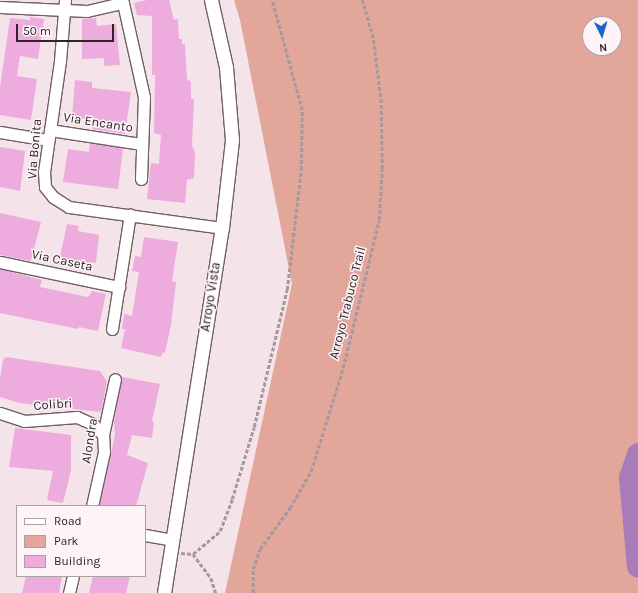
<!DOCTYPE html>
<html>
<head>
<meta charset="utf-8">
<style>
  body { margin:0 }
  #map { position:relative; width:638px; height:593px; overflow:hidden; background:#f5e3ea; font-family:Karla,sans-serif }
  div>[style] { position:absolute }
  .green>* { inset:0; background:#e3a69a }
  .river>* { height:23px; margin:-11.5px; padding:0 11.5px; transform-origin:11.5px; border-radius:11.5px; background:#a77cb9 }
  .building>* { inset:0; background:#edabde }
  .path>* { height:2.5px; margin-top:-1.25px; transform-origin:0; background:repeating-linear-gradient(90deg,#a6989d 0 4px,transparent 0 6px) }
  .roads { filter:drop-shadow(1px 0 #6f6066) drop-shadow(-1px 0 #6f6066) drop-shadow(0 1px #6f6066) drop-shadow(0 -1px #6f6066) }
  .minor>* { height:11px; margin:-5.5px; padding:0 5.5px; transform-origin:5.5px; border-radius:5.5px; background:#fff }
  .tertiary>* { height:13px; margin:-6.5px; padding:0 6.5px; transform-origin:6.5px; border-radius:6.5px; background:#fff }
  span { translate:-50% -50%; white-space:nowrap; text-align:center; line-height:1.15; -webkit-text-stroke:3px #fef3f7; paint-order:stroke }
  .street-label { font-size:13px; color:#2c2628 }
  .legend { position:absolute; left:16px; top:505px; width:130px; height:72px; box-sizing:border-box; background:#fef3f7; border:1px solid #aaa1a4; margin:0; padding:5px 7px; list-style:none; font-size:12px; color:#2c2628 }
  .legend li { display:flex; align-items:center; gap:8px; height:20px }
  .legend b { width:20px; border:1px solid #aaa1a4 }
  .north { position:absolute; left:582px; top:16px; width:40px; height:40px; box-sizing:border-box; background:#fef3f7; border:1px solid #aaa1a4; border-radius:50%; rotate:175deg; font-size:11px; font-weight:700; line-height:16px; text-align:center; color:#2c2628 }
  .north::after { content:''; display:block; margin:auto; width:14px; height:18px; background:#1c63ce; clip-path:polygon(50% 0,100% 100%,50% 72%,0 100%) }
  .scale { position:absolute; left:16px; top:24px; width:98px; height:18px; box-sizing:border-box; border:2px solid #2c2628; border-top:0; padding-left:5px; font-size:12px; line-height:14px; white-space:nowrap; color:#2c2628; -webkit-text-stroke:3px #fef3f7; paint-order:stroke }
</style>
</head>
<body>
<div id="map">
  <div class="green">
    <i style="clip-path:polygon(evenodd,234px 0,638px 0,638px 593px,225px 593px,292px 284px,240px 20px,234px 0,590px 24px,614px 24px,614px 48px,590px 48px,590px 24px)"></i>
  </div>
  <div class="river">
    <i style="left:638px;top:454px;width:24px;rotate:109deg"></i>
    <i style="left:630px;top:477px;width:89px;rotate:84.9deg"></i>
  </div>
  <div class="building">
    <i style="clip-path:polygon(147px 0,169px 0,174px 20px,178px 19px,179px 39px,182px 39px,182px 44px,185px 44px,187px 79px,191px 82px,191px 99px,194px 99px,192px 145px,195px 153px,194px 178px,187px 180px,185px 203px,147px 199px,151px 163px,159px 164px,161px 135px,154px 133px,155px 75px,152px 75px,152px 16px,137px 15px,134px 3px)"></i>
    <i style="clip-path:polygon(30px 17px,44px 19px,38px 59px,20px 56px,17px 76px,37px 79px,31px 120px,0 115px,0 87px,10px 18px,30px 20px)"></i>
    <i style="clip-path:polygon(96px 18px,97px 26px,116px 24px,120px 65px,104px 66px,104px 58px,82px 59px,82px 19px)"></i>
    <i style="clip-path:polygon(75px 80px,92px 82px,92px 88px,131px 92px,125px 134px,92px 129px,92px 120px,72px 117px)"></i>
    <i style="clip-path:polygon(90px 143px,123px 148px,118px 189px,63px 182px,68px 149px,89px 152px)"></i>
    <i style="clip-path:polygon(0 147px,25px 151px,20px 191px,0 187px)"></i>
    <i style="clip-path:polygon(0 213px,41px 222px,31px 261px,0 255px)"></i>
    <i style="clip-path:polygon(67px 224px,79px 226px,78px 231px,99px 235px,96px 263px,90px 262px,89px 266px,75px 264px,75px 267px,58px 265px)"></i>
    <i style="clip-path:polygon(144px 237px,178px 242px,172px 281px,176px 282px,171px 325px,165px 353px,163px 352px,161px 357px,121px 348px,125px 329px,122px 329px,124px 314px,132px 316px,139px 272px,132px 271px,135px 256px,141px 257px)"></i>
    <i style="clip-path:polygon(0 269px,42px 280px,40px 287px,88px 297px,92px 291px,106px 294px,98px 331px,79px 327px,78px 329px,0 313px)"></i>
    <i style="clip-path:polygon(6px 357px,100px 371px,107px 382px,101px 412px,19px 403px,0 397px,0 379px,3px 360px)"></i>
    <i style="clip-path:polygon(122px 377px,160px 384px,152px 421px,154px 422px,152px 438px,132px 435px,127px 455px,148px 463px,136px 506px,99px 506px,115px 435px,114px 422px)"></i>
    <i style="clip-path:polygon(15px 428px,71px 435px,71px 470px,63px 503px,47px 500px,53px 471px,9px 467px)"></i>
    <i style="clip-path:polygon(26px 576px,62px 576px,59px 593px,22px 593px)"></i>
    <i style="clip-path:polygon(93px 576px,130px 576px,126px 593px,89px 593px)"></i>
  </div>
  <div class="path">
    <i style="left:181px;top:553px;width:12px;rotate:5deg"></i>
    <i style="left:193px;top:554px;width:30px;rotate:53deg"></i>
    <i style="left:211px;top:578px;width:16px;rotate:72deg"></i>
    <i style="left:193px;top:554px;width:35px;rotate:-40deg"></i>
    <i style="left:220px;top:531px;width:34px;rotate:-69deg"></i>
    <i style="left:232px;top:499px;width:75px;rotate:-73deg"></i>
    <i style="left:254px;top:427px;width:141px;rotate:-76.5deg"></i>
    <i style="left:287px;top:290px;width:121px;rotate:-83.3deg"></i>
    <i style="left:301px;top:170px;width:60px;rotate:-89deg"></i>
    <i style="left:302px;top:110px;width:114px;rotate:-105.3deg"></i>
    <i style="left:253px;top:593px;width:24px;rotate:-90deg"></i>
    <i style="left:253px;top:569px;width:21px;rotate:-71deg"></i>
    <i style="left:260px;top:549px;width:51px;rotate:-53.8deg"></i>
    <i style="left:290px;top:508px;width:43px;rotate:-60.4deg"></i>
    <i style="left:311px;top:471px;width:108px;rotate:-72.7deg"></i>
    <i style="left:343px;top:368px;width:152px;rotate:-76.3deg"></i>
    <i style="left:379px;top:220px;width:51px;rotate:-86.6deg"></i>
    <i style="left:382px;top:169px;width:66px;rotate:-90.9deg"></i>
    <i style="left:381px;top:103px;width:65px;rotate:-97deg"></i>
    <i style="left:373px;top:38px;width:40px;rotate:-106deg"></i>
  </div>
  <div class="roads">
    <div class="minor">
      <i style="left:65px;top:0;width:61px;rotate:94.7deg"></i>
      <i style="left:60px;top:61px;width:112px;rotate:98.2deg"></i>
      <i style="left:44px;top:172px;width:15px;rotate:86deg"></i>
      <i style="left:45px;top:187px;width:13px;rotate:51deg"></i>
      <i style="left:53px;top:197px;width:19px;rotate:32deg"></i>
      <i style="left:69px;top:207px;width:154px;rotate:7.8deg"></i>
      <i style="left:0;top:7px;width:87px;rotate:2.6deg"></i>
      <i style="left:87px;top:11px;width:37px;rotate:-13deg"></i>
      <i style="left:123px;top:3px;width:96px;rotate:77.4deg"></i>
      <i style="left:144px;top:97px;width:82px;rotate:92.1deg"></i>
      <i style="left:50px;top:130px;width:93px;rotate:8.7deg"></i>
      <i style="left:0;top:132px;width:49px;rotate:9.5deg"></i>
      <i style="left:0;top:262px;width:122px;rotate:11.9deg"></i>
      <i style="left:112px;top:329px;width:116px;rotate:-81.1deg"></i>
      <i style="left:0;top:413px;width:25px;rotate:18deg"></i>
      <i style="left:24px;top:421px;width:53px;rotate:-4.3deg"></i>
      <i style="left:77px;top:417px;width:17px;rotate:24deg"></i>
      <i style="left:93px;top:424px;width:15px;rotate:48deg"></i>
      <i style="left:92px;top:506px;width:55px;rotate:-77.5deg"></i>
      <i style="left:104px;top:452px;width:17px;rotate:-93deg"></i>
      <i style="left:103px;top:435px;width:57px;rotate:-77.9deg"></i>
      <i style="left:145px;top:535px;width:28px;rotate:10deg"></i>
      <i style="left:69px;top:593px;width:17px;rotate:-77deg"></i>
    </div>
    <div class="tertiary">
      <i style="left:164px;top:593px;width:370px;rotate:-81deg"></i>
      <i style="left:222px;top:228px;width:89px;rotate:-83.5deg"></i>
      <i style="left:232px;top:140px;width:73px;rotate:-94.7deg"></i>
      <i style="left:226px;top:67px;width:69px;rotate:-102.6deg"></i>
    </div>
  </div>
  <div class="street-label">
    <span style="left:98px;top:123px;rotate:9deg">Via Encanto</span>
    <span style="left:35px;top:149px;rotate:-85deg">Via Bonita</span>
    <span style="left:62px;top:261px;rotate:12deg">Via Caseta</span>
    <span style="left:211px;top:297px;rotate:-81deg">Arroyo Vista</span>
    <span style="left:348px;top:303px;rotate:-76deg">Arroyo Trabuco Trail</span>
    <span style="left:53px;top:405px;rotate:-4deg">Colibri</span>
    <span style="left:90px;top:441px;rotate:-81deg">Alondra</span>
  </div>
  <ul class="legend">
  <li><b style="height:5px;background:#fff"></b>Road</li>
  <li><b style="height:11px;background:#e3a69a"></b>Park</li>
  <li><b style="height:11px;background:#edabde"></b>Building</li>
  </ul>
  <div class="north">N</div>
  <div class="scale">50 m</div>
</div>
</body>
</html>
